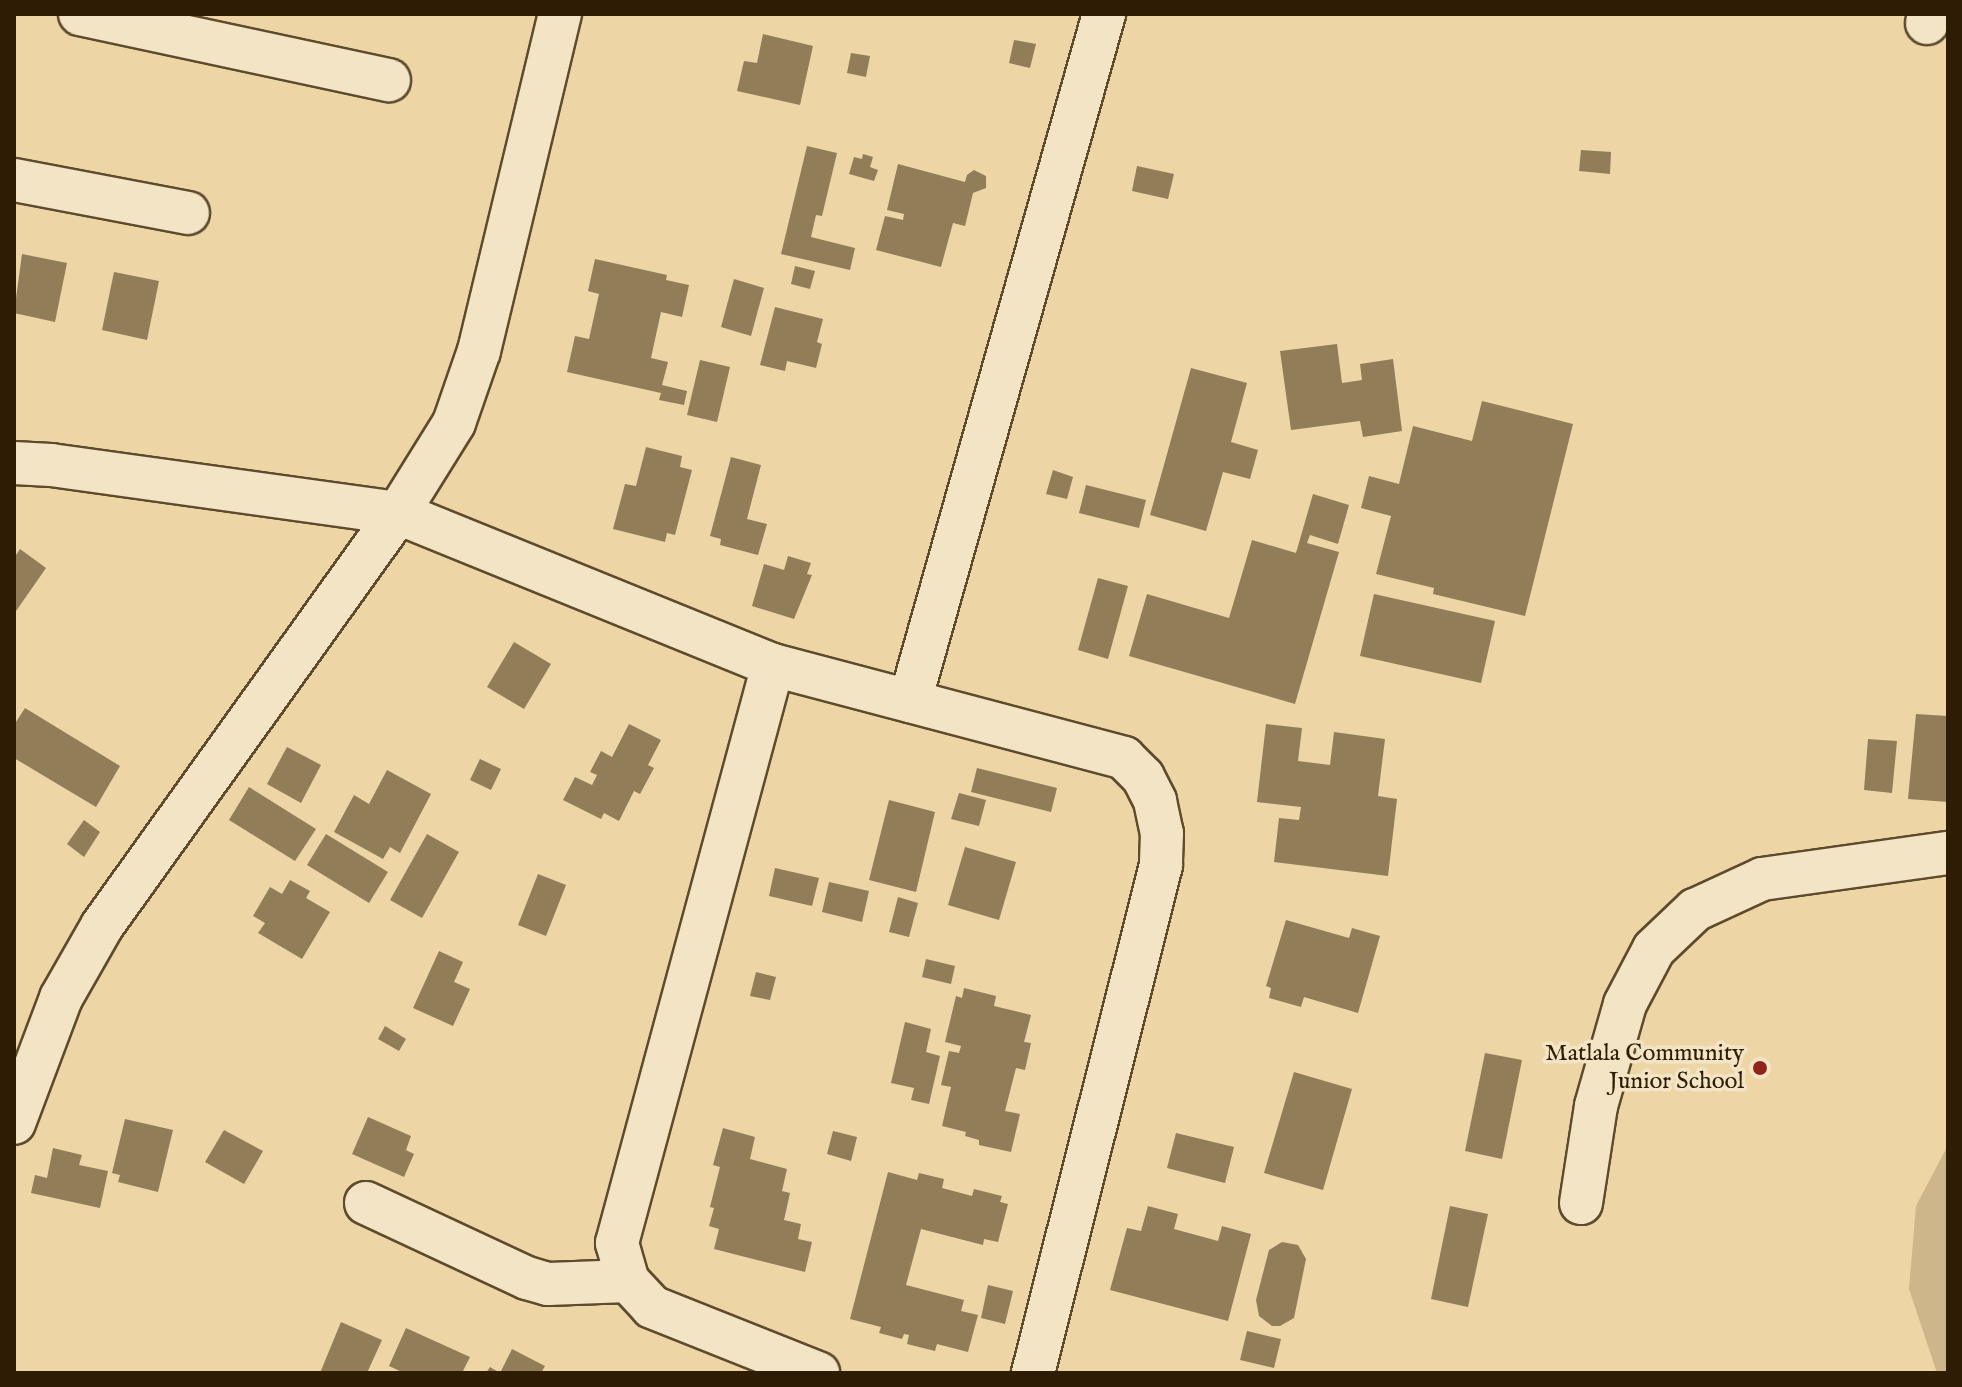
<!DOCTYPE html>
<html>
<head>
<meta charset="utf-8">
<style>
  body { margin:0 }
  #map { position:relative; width:1962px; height:1387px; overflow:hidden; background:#edd5a6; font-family:"IM FELL English",serif }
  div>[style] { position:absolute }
  .green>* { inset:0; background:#cdb68a }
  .building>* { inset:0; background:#917d58 }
  .roads { filter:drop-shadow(2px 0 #5e4b2c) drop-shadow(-2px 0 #5e4b2c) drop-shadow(0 2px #5e4b2c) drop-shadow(0 -2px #5e4b2c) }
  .minor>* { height:42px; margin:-21px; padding:0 21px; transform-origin:21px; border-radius:21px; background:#f3e4c5 }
  .dots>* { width:22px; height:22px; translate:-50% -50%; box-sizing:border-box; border:4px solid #f3e4c5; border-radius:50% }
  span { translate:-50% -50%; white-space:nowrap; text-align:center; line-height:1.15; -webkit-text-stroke:7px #f3e4c5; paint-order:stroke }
  .poi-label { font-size:24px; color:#2e1d04 }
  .right { translate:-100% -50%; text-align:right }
  .frame { position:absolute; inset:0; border:16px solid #2e1d04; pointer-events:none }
</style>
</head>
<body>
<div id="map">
  <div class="green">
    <i style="clip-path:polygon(1948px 1145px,1948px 1373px,1937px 1373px,1909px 1289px,1916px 1206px)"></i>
  </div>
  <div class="building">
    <i style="clip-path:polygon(763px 34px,813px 46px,800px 105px,737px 91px,744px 61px,757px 63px)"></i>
    <i style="clip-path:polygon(1014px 40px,1036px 44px,1030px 68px,1009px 63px)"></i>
    <i style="clip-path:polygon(851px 53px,870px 56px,866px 77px,847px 73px)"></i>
    <i style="clip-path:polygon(807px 146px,837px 153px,822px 216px,816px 215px,811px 237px,855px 248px,850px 270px,781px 254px)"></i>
    <i style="clip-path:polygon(1581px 150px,1611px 152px,1610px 174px,1579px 171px)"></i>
    <i style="clip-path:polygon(863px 154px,873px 157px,870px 167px,878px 170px,874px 181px,849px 174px,854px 157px,862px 159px)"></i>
    <i style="clip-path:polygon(898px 164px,965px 182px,967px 175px,974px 170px,986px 176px,986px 188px,973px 193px,965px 226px,953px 223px,941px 267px,876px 250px,885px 216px,903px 220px,904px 214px,887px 210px)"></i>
    <i style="clip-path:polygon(1137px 166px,1174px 174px,1168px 199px,1132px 191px)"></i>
    <i style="clip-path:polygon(22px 254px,67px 263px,55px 322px,14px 313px)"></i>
    <i style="clip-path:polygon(595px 259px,667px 275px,666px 280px,689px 285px,682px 317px,661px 312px,651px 358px,668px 362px,662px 385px,687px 391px,684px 405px,659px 400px,661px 393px,567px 372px,575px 336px,589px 339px,599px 294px,588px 291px)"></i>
    <i style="clip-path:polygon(795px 266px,815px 271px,810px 289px,791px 284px)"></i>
    <i style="clip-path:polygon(114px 272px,159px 281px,147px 340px,102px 330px)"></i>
    <i style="clip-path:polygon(734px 279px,764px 288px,751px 336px,721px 327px)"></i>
    <i style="clip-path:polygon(775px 307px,823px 319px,817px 342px,822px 344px,816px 368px,787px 361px,785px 371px,760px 365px)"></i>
    <i style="clip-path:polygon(1337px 344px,1342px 383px,1362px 380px,1360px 364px,1393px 359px,1402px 431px,1363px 437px,1360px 421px,1291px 430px,1280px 351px)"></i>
    <i style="clip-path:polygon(700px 360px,730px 367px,717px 422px,687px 415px)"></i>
    <i style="clip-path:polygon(1191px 368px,1247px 383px,1231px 442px,1258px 450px,1250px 479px,1223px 472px,1206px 531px,1150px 515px)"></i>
    <i style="clip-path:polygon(1482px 401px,1573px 424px,1525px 616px,1433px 594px,1434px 588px,1376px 574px,1391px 516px,1361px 508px,1369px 476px,1399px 484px,1413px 426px,1472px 441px)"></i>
    <i style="clip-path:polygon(646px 447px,682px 456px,680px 467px,692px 470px,675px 535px,667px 533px,665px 542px,613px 529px,625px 484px,636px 486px)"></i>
    <i style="clip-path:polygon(731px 457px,761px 465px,747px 519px,767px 524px,758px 555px,720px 545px,721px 539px,710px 536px)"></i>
    <i style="clip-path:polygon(1053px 470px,1073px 477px,1067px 499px,1046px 494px)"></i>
    <i style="clip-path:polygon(1086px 485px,1146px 500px,1139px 528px,1079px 513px)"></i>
    <i style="clip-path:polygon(1313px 494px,1349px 505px,1338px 544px,1310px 535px,1307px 543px,1339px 552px,1295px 704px,1129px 656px,1147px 594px,1229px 618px,1252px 540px,1296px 553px)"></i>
    <i style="clip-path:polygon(20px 549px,46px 568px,14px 614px,14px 558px)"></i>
    <i style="clip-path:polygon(788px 556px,811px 563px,807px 574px,812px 575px,794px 619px,752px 606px,764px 564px,784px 570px)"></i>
    <i style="clip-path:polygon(1098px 578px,1128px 586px,1108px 659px,1078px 650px)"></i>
    <i style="clip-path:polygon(1374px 594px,1495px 621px,1481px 683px,1360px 656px)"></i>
    <i style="clip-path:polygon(514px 642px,551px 664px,524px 709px,487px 687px)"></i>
    <i style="clip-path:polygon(25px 708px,120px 766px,96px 807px,14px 758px,14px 725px)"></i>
    <i style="clip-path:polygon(1916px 714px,1948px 716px,1948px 802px,1908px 799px)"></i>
    <i style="clip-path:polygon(629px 724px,661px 740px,648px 765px,654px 768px,640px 794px,634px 791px,619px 821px,604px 813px,601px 819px,563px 800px,575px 777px,592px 785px,597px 775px,590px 772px,601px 751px,612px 757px)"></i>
    <i style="clip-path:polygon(1266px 724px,1302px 728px,1298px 761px,1330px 765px,1334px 732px,1385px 739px,1378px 796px,1397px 799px,1388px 876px,1274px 862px,1279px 818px,1299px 820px,1301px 807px,1257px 802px)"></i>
    <i style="clip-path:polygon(1868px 739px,1897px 741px,1892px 793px,1864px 790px)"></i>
    <i style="clip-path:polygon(287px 747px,321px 765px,301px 803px,267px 784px)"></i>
    <i style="clip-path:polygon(480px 759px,501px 769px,491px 790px,470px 780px)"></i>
    <i style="clip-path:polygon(977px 768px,1057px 788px,1051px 812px,971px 792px)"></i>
    <i style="clip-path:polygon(387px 770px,431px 794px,400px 853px,390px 847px,383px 859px,334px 832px,354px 795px,369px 804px)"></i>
    <i style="clip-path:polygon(249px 787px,316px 829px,295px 861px,229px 820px)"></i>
    <i style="clip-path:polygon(959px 793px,986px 800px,979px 826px,951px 819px)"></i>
    <i style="clip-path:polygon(889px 800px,935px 812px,916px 892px,869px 880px)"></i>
    <i style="clip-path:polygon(84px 820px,100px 832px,84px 857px,67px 844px)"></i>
    <i style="clip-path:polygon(326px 834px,388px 872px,369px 903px,307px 865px)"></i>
    <i style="clip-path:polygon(427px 834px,459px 852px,422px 918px,390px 900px)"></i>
    <i style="clip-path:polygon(965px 847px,1016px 862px,999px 920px,948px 905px)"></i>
    <i style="clip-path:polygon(775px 868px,819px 878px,812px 906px,769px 896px)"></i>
    <i style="clip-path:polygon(538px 874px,566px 885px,546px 936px,518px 925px)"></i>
    <i style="clip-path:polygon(290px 880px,310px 891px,306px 898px,330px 912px,302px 959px,258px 933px,265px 923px,253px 916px,270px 887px,282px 894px)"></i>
    <i style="clip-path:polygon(829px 882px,869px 891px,862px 922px,822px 912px)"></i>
    <i style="clip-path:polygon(898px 897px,918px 903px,909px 937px,889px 932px)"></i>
    <i style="clip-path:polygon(1286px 920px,1349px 938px,1352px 928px,1380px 936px,1358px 1013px,1304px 997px,1301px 1007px,1269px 998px,1271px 988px,1266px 986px)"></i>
    <i style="clip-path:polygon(439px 951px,463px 962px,454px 982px,470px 989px,453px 1026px,413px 1008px)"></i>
    <i style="clip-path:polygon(926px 959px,955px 966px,951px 984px,922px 977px)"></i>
    <i style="clip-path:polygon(756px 972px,776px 977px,770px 1000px,750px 996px)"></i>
    <i style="clip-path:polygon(964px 988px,996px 996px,994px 1006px,1031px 1015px,1024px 1042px,1031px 1043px,1025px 1070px,1016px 1068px,1005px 1111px,1020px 1114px,1011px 1152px,979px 1145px,979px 1140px,965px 1136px,966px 1132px,942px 1126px,951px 1087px,941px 1085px,949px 1051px,959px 1053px,961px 1046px,945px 1042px,956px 996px,962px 998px)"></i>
    <i style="clip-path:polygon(905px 1022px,931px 1029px,926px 1052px,940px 1056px,929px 1104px,911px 1100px,914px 1088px,891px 1083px)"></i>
    <i style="clip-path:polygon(385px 1026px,406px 1039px,399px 1051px,378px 1039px)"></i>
    <i style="clip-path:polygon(1485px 1053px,1522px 1060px,1502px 1159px,1465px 1151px)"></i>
    <i style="clip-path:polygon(1294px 1072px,1352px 1089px,1323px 1190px,1264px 1173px)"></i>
    <i style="clip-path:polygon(368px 1117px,411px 1136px,406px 1150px,414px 1154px,404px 1177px,352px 1154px)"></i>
    <i style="clip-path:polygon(125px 1119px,173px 1130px,158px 1192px,118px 1182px,120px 1175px,112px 1173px)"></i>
    <i style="clip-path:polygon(723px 1128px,755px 1137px,750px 1159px,787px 1169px,782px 1191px,790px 1193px,784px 1220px,801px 1224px,798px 1239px,812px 1242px,805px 1272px,714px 1249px,719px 1229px,709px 1226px,714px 1208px,710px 1207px,720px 1167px,713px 1165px)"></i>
    <i style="clip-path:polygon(224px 1130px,263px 1151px,244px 1184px,205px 1162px)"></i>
    <i style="clip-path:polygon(833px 1131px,857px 1137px,851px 1161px,827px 1154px)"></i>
    <i style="clip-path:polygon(1176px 1133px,1234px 1147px,1225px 1183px,1167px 1168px)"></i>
    <i style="clip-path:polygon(53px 1148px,82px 1155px,79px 1165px,108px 1171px,100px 1208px,31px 1193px,35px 1175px,47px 1178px)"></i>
    <i style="clip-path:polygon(888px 1172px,917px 1180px,919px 1173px,944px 1179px,942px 1188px,972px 1196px,974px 1189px,1002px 1196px,1000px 1202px,1008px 1204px,998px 1242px,984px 1239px,983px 1245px,921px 1229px,906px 1285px,964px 1300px,961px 1311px,978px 1315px,968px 1352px,937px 1344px,935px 1351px,907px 1344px,909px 1335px,904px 1334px,902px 1339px,879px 1333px,881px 1327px,850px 1319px)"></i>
    <i style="clip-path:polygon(1148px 1206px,1178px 1214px,1174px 1229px,1218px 1241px,1222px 1226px,1251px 1234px,1228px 1321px,1110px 1290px,1127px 1228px,1141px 1231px)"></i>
    <i style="clip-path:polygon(1450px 1206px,1488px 1214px,1468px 1307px,1431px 1299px)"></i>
    <i style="clip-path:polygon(1282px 1242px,1298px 1245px,1306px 1259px,1294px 1318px,1280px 1326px,1272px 1326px,1259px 1316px,1256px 1300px,1269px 1250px)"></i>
    <i style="clip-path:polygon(988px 1285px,1013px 1291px,1005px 1324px,981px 1318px)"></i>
    <i style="clip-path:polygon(341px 1322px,382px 1340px,367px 1373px,320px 1373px)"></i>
    <i style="clip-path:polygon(406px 1328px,470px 1357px,462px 1373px,404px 1373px,389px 1366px)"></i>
    <i style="clip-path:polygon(1247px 1331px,1281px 1339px,1274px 1368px,1240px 1360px)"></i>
    <i style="clip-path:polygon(512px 1349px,545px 1366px,541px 1373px,486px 1373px,490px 1367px,500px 1373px)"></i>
  </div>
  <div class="roads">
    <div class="minor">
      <i style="left:80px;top:14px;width:316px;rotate:12.1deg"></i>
      <i style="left:1927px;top:23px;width:9px;rotate:-77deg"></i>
      <i style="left:14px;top:180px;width:177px;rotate:10.7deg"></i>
      <i style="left:14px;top:463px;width:37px;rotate:3deg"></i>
      <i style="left:51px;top:465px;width:350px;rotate:7.9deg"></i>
      <i style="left:398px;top:513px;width:405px;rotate:22.1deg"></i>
      <i style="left:773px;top:665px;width:363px;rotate:14.8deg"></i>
      <i style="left:1124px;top:758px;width:27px;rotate:45deg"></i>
      <i style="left:1143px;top:777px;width:27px;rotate:63deg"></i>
      <i style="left:1155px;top:801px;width:33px;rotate:78deg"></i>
      <i style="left:1162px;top:833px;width:32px;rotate:92deg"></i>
      <i style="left:1161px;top:865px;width:524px;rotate:104.14deg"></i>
      <i style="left:773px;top:665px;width:599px;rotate:105.1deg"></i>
      <i style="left:617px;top:1243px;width:40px;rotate:74deg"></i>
      <i style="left:628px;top:1281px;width:35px;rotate:47deg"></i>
      <i style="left:652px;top:1307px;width:179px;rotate:21.7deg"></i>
      <i style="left:910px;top:701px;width:714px;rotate:-74.23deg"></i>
      <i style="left:14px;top:1123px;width:134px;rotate:-69.4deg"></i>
      <i style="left:61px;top:998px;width:83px;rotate:-60.3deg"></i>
      <i style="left:102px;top:926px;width:508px;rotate:-54.37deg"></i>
      <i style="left:398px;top:513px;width:106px;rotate:-58.1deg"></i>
      <i style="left:454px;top:423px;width:76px;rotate:-70.9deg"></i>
      <i style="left:479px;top:351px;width:347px;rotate:-76.5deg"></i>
      <i style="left:366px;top:1203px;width:178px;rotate:25deg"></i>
      <i style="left:527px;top:1278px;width:22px;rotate:16deg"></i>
      <i style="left:548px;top:1284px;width:80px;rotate:-2.1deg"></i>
      <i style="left:1581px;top:1203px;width:98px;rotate:-81.2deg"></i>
      <i style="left:1596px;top:1106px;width:106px;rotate:-74.1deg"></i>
      <i style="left:1625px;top:1004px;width:62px;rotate:-62.2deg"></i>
      <i style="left:1654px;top:949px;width:57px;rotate:-43.6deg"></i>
      <i style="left:1695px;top:910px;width:74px;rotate:-24.8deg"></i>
      <i style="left:1762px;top:879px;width:188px;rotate:-8deg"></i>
    </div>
  </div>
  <div class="dots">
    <i style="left:1760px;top:1068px;background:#8f2418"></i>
  </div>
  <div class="poi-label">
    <span class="right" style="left:1744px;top:1068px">Matlala Community<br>Junior School</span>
  </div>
  <div class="frame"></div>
</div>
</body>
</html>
